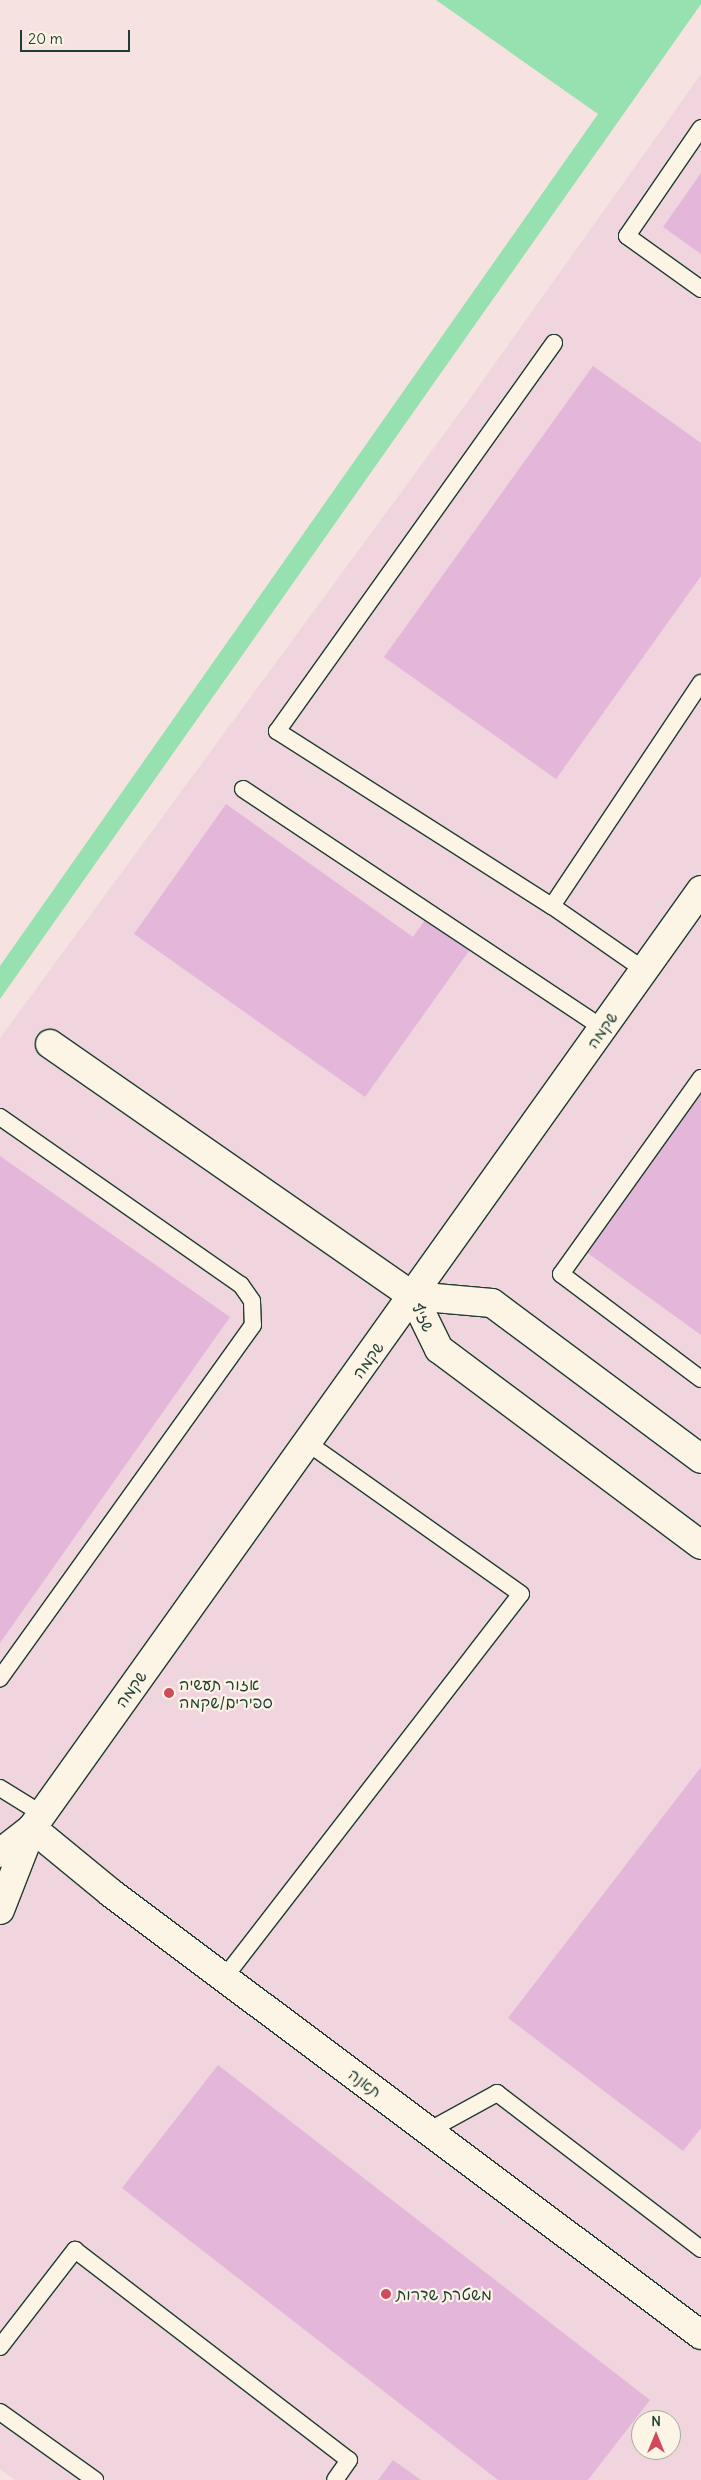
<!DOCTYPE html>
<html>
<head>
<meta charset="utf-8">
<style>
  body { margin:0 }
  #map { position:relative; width:701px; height:2480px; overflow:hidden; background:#f5e2e1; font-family:Delius,"Playpen Sans Hebrew",sans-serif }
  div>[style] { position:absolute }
  .built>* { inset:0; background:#f0d5df }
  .green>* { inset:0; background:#97e1b0 }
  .building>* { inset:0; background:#e4b6d9 }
  .roads { filter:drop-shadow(1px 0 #1f3d34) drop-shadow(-1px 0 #1f3d34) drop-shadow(0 1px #1f3d34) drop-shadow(0 -1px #1f3d34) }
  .service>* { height:16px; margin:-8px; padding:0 8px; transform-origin:8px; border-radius:8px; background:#fcf5e5 }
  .minor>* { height:28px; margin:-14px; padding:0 14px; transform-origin:14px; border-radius:14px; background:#fcf5e5 }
  .tertiary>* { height:28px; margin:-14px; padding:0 14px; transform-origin:14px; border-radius:14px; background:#fcf5e5 }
  .dots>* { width:14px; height:14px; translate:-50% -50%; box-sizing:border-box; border:2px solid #fcf5e5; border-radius:50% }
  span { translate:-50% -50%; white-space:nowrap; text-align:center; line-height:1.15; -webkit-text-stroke:4.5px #fcf5e5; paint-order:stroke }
  .street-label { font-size:16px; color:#1f3d34 }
  .poi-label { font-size:16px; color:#1f3d34 }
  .left { translate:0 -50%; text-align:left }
  .north { position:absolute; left:631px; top:2410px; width:50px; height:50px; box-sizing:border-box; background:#fcf5e5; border:1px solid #a4ab9e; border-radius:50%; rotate:0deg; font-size:14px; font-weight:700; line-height:20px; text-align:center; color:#1f3d34 }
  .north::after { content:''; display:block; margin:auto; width:18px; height:22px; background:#d1495b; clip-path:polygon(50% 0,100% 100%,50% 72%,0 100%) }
  .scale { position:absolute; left:20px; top:30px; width:110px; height:22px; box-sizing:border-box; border:2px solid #1f3d34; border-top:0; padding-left:6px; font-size:15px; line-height:18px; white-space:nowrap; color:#1f3d34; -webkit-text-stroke:4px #fcf5e5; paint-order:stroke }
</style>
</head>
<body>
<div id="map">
  <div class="built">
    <i style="clip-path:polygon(evenodd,701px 74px,701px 2480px,15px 2480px,0 2469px,0 1038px,469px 400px,701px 74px,641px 2420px,671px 2420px,671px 2450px,641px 2450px,641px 2420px)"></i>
  </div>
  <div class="green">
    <i style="clip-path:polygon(436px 0,701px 0,701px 4px,0 999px,0 966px,598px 114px)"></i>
  </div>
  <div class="building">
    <i style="clip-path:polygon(701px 173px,701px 254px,663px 227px)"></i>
    <i style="clip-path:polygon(593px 366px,701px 443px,701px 576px,556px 779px,384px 657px)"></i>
    <i style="clip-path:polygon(226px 804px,413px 937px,427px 917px,471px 948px,365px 1097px,134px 934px)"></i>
    <i style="clip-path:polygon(701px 1085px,701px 1335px,582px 1249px)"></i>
    <i style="clip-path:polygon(0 1156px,230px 1317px,0 1643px)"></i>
    <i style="clip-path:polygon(701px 1767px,701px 2128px,683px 2151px,508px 2018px)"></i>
    <i style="clip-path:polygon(218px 2065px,650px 2400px,588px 2480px,498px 2480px,122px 2188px)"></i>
    <i style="clip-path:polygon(393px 2460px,421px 2480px,378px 2480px)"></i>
  </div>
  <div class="roads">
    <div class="service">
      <i style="left:701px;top:128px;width:131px;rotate:124.4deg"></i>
      <i style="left:627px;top:236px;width:91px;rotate:35.6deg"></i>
      <i style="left:554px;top:343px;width:477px;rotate:125.5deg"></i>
      <i style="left:277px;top:731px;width:326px;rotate:32.5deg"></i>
      <i style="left:552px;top:906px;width:112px;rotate:34.8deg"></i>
      <i style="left:243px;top:789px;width:432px;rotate:33.6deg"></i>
      <i style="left:552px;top:906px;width:268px;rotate:-56.3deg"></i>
      <i style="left:701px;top:1078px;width:241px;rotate:125.5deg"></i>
      <i style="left:561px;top:1274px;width:175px;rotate:36.9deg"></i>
      <i style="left:0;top:1117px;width:294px;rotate:34.9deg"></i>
      <i style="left:241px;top:1285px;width:19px;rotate:55deg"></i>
      <i style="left:252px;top:1301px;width:24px;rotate:88deg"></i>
      <i style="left:253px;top:1325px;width:435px;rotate:125.6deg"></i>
      <i style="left:0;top:1788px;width:49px;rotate:31.8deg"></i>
      <i style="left:224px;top:1978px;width:485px;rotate:-52.3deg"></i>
      <i style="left:521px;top:1594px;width:261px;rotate:-144.7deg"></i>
      <i style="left:428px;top:2131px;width:79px;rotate:-28.8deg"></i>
      <i style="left:497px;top:2093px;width:257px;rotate:37.4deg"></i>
      <i style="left:0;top:2347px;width:123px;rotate:-52.3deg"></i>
      <i style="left:75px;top:2250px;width:345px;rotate:37.5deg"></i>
      <i style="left:349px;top:2460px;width:24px;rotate:125deg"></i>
      <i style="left:0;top:2412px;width:117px;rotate:35.6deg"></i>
    </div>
    <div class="minor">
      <i style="left:50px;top:1044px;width:442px;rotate:34.8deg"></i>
      <i style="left:413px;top:1296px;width:59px;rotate:63.9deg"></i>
      <i style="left:439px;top:1349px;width:327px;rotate:36.8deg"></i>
      <i style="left:413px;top:1296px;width:79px;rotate:5.1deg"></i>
      <i style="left:492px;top:1303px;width:261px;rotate:36.7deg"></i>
      <i style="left:32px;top:1828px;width:102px;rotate:39.4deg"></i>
      <i style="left:111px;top:1893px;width:737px;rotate:36.84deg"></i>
    </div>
    <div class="tertiary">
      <i style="left:0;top:1853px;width:41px;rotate:-38deg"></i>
      <i style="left:0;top:1910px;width:88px;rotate:-68.7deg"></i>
      <i style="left:32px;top:1828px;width:1152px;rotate:-54.5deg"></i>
    </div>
  </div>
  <div class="dots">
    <i style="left:169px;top:1693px;background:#d1495b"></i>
    <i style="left:386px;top:2294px;background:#d1495b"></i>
  </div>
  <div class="street-label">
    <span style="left:602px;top:1030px;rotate:-55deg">שקמה</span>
    <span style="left:423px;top:1317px;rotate:64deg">שזיף</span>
    <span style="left:368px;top:1360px;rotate:-54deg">שקמה</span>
    <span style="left:131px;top:1689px;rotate:-54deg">שקמה</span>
    <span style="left:365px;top:2083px;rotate:37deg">תאנה</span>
  </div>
  <div class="poi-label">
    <span class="left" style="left:179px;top:1693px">אזור תעשיה<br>ספירים/שקמה</span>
    <span class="left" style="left:396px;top:2294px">משטרת שדרות</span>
  </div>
  <div class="north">N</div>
  <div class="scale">20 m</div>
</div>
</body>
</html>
